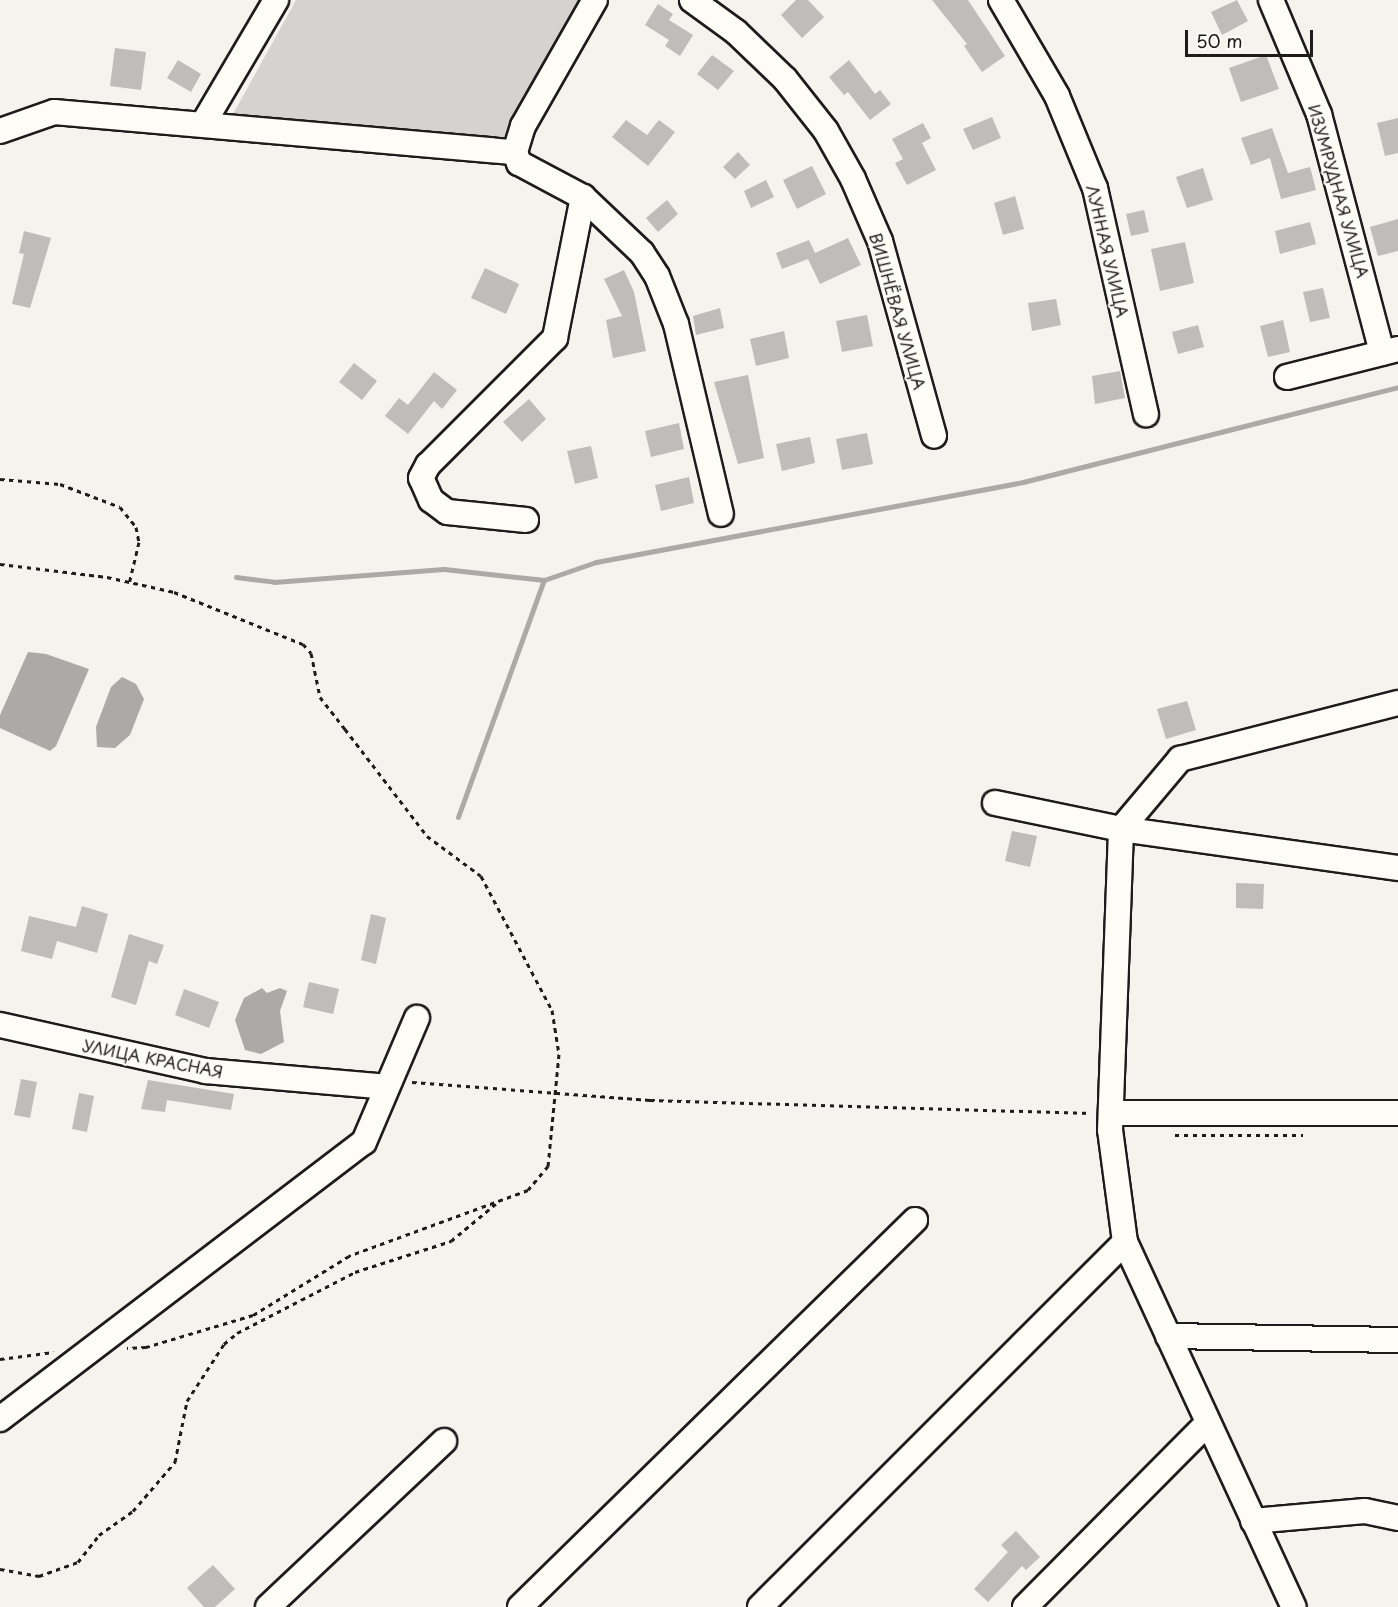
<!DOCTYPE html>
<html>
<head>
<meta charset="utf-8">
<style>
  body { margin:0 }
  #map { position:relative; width:1398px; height:1607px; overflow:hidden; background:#f4f3ee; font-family:"Playpen Sans",sans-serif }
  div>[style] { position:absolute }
  .green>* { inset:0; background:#d4d3cf }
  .water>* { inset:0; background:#abaaa6 }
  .stream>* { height:5px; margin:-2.5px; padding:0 2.5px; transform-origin:2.5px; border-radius:2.5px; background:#abaaa6 }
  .building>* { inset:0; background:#bebdba }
  .path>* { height:3px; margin-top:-1.5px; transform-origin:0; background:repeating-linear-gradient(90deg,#1c1c1c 0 4.5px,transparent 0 9px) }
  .roads { filter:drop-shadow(2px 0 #1c1c1c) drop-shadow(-2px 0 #1c1c1c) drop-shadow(0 2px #1c1c1c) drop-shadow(0 -2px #1c1c1c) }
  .minor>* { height:24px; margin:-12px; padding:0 12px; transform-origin:12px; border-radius:12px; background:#fdfcf7 }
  span { translate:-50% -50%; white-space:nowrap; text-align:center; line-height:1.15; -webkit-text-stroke:4.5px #fdfcf7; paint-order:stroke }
  .street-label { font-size:16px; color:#1c1c1c }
  .scale { position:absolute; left:1185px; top:30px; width:128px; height:27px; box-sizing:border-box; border:3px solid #1c1c1c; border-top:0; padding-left:8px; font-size:18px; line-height:21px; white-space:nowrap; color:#1c1c1c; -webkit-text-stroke:4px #fdfcf7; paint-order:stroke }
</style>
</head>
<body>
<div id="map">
  <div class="green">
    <i style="clip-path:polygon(296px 0,584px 0,502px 147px,232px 116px)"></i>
  </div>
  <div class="water">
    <i style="clip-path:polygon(28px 652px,46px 654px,89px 669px,56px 746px,50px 751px,0 728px,0 715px)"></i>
    <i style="clip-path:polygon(122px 677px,136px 684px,144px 699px,130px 735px,115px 748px,97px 747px,96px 727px,111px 687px)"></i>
    <i style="clip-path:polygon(262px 988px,267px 993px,280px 988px,287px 991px,280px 1011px,284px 1042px,261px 1054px,245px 1050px,235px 1020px,244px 998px)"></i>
  </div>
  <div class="stream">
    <i style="left:236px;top:577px;width:38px;rotate:7deg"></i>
    <i style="left:274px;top:582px;width:170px;rotate:-4.4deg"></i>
    <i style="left:444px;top:569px;width:101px;rotate:6.3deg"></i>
    <i style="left:458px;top:817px;width:252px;rotate:-70.1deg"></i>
    <i style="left:544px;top:580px;width:55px;rotate:-19.1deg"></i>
    <i style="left:596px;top:562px;width:434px;rotate:-10.6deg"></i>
    <i style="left:1023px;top:482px;width:387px;rotate:-14.2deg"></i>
  </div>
  <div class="building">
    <i style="clip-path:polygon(796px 0,808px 0,824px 17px,802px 38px,781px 15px)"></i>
    <i style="clip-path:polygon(932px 0,968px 0,1005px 56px,982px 72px,964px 46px,967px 44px)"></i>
    <i style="clip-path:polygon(1237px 0,1248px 21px,1222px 35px,1211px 12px)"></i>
    <i style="clip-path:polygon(658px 4px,673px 14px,669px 20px,693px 35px,680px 56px,665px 46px,669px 40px,645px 25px)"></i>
    <i style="clip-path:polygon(115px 48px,146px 52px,141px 90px,110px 86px)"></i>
    <i style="clip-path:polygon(712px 55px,734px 71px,718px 90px,697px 74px)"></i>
    <i style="clip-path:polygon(1266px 55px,1279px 89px,1241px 102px,1229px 68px)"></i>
    <i style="clip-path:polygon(178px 60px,201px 74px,191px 92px,167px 78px)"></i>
    <i style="clip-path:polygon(849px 60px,875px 94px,880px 90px,891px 104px,870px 120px,848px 92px,844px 95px,829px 77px)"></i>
    <i style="clip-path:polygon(992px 117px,1001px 138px,973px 150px,963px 129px)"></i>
    <i style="clip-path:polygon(1398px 118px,1398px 153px,1385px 156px,1377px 123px)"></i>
    <i style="clip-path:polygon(626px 120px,647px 135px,659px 120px,675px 132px,648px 166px,612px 137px)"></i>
    <i style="clip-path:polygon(923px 123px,931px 138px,922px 143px,936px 170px,907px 185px,895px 163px,903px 159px,892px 139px)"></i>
    <i style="clip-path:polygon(1272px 128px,1288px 173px,1310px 167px,1316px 190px,1281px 199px,1270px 158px,1251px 165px,1241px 138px)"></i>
    <i style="clip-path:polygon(738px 152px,750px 165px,735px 179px,723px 167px)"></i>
    <i style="clip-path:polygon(812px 166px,826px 194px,797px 209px,783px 180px)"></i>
    <i style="clip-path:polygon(1203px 168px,1213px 200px,1187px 208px,1176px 177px)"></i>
    <i style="clip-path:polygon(766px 180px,774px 197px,751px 208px,744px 191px)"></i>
    <i style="clip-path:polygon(1015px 196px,1024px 229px,1003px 235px,994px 203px)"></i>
    <i style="clip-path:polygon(667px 200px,678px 214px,658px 232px,646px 218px)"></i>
    <i style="clip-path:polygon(1144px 210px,1149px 232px,1131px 236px,1126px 214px)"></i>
    <i style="clip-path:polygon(1398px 219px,1398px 251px,1378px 256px,1370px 227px)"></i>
    <i style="clip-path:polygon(1310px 222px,1316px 244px,1280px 254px,1275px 231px)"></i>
    <i style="clip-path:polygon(24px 231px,51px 238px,30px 308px,12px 304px,24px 254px,19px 253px)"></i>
    <i style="clip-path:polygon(848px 238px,861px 265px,820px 284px,808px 259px,782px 269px,776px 253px,809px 240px,815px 253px)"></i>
    <i style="clip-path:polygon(1185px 242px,1194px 283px,1160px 291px,1151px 249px)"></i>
    <i style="clip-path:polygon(485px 268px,519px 284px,506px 314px,471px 298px)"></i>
    <i style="clip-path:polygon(624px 270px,634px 292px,646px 351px,613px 358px,606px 320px,622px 316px,604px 279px)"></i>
    <i style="clip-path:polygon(1323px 288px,1330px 318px,1310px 322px,1303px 292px)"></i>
    <i style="clip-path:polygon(1056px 299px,1061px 325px,1032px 331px,1028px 303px)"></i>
    <i style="clip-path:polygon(720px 308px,724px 328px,696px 335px,693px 316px)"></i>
    <i style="clip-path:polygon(867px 315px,873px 346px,842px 352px,836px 321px)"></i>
    <i style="clip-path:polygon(1283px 320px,1290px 352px,1268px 357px,1260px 326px)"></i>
    <i style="clip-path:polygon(1198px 325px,1204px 347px,1178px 354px,1172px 332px)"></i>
    <i style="clip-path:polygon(784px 331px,789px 358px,756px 366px,750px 339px)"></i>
    <i style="clip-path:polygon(354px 363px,377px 381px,362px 400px,339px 382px)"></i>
    <i style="clip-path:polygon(1120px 371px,1125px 398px,1095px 404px,1092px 376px)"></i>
    <i style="clip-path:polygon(434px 372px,457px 390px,442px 409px,434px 401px,408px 434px,385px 416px,399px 398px,408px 405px)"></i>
    <i style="clip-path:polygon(748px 375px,764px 458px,738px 464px,714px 382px)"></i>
    <i style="clip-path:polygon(529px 399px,546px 419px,522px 442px,503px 422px)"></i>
    <i style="clip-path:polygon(679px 423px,684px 449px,651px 457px,645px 431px)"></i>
    <i style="clip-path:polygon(867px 433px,873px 464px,842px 470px,836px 439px)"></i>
    <i style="clip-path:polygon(810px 437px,815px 463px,782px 471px,776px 444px)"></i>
    <i style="clip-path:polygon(591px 446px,598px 478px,575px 484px,567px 451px)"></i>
    <i style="clip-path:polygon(689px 477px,694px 503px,661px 511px,655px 485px)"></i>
    <i style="clip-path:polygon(1187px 701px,1196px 730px,1166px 739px,1157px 709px)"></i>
    <i style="clip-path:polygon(1012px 831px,1037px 836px,1030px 867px,1005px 861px)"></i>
    <i style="clip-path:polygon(1236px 883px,1264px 884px,1263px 909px,1236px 908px)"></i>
    <i style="clip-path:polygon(82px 906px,108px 914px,97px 953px,57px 941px,52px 959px,21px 951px,29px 916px,76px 927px)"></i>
    <i style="clip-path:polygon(371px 914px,386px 918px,376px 964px,361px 960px)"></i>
    <i style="clip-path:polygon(129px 934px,164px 945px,157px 964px,149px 961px,136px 1005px,111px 997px)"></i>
    <i style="clip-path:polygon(309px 982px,339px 989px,333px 1014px,303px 1007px)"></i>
    <i style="clip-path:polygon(184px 989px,219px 1002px,209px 1028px,175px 1015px)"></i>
    <i style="clip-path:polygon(21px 1079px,37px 1082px,30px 1118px,14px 1115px)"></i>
    <i style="clip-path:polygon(148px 1080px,234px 1094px,231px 1110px,167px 1100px,165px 1112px,141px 1109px)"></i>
    <i style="clip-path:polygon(79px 1093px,94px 1096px,87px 1132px,72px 1129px)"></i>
    <i style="clip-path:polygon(1016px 1531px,1040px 1557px,1026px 1570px,1022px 1566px,988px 1602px,974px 1589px,1008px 1552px,1001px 1545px)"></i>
    <i style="clip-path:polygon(213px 1565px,235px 1589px,215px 1607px,204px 1607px,187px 1588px)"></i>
  </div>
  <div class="path">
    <i style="left:0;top:479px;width:60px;rotate:4.8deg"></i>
    <i style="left:60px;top:484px;width:64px;rotate:21deg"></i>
    <i style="left:120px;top:507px;width:26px;rotate:51deg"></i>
    <i style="left:136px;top:527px;width:15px;rotate:79deg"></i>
    <i style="left:139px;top:542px;width:43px;rotate:103.4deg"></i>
    <i style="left:0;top:564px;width:108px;rotate:6.9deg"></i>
    <i style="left:107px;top:577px;width:69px;rotate:12.6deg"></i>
    <i style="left:174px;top:592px;width:139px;rotate:22deg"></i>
    <i style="left:303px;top:644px;width:12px;rotate:48deg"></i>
    <i style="left:311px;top:653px;width:45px;rotate:78.4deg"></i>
    <i style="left:320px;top:697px;width:41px;rotate:52deg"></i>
    <i style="left:345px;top:729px;width:135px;rotate:52.5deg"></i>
    <i style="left:427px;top:836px;width:67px;rotate:36.5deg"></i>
    <i style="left:481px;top:876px;width:152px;rotate:62.1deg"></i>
    <i style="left:552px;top:1010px;width:45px;rotate:81deg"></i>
    <i style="left:559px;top:1054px;width:113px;rotate:95.6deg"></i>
    <i style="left:548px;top:1166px;width:31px;rotate:130deg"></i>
    <i style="left:528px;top:1190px;width:191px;rotate:159.8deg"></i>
    <i style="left:349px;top:1256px;width:113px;rotate:148.4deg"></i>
    <i style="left:253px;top:1315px;width:112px;rotate:163.3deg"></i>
    <i style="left:146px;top:1347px;width:19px;rotate:177deg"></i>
    <i style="left:412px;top:1082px;width:239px;rotate:4.3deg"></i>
    <i style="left:650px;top:1100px;width:441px;rotate:1.7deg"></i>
    <i style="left:1175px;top:1135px;width:128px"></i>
    <i style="left:0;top:1359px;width:54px;rotate:-7.4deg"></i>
    <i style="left:0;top:1569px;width:40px;rotate:10deg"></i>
    <i style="left:39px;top:1576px;width:41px;rotate:-19.7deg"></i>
    <i style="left:78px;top:1562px;width:34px;rotate:-52deg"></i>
    <i style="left:99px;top:1535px;width:42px;rotate:-35.2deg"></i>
    <i style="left:133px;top:1511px;width:65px;rotate:-49.4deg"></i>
    <i style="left:175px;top:1462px;width:62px;rotate:-78.9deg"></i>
    <i style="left:187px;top:1401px;width:68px;rotate:-57deg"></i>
    <i style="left:224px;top:1344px;width:17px;rotate:-40deg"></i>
    <i style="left:237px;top:1333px;width:133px;rotate:-27.3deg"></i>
    <i style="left:355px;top:1272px;width:101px;rotate:-17.9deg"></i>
    <i style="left:451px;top:1241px;width:62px;rotate:-39.8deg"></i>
  </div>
  <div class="roads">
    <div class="minor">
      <i style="left:692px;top:0;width:54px;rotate:36deg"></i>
      <i style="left:736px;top:32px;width:68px;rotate:43.8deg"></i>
      <i style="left:785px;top:79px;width:66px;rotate:51.7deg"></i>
      <i style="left:826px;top:131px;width:55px;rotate:60.6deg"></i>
      <i style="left:853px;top:179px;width:68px;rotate:66.5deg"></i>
      <i style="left:880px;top:241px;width:202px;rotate:74.5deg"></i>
      <i style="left:1001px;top:0;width:111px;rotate:59.7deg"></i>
      <i style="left:1057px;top:96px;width:100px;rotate:67.6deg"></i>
      <i style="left:1095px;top:188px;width:232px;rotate:77.3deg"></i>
      <i style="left:1271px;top:0;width:124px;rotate:67.2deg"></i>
      <i style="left:1319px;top:114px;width:247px;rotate:75.2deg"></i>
      <i style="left:203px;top:124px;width:144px;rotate:-59.5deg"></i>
      <i style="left:0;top:131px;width:57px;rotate:-19.4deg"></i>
      <i style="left:54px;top:112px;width:463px;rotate:5deg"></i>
      <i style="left:515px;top:152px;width:12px;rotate:70deg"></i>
      <i style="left:519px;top:163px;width:72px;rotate:28deg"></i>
      <i style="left:583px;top:197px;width:81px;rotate:43.5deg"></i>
      <i style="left:642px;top:253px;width:27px;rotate:57deg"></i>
      <i style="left:657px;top:276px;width:52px;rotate:68.4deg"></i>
      <i style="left:676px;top:324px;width:195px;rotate:76.7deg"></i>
      <i style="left:515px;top:152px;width:27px;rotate:-73deg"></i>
      <i style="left:523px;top:126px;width:145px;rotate:-60.3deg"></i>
      <i style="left:1287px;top:377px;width:114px;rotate:-14.2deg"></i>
      <i style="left:526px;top:520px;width:79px;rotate:-174.2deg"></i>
      <i style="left:447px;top:512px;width:20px;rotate:-143deg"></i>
      <i style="left:431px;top:500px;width:24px;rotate:-114deg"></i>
      <i style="left:421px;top:478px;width:15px;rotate:-62deg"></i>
      <i style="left:428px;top:465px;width:180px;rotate:-45deg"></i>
      <i style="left:555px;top:338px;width:144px;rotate:-78.8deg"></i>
      <i style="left:995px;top:803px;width:129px;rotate:11.7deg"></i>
      <i style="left:1121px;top:829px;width:280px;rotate:8deg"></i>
      <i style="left:0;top:1025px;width:211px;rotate:12.6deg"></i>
      <i style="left:206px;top:1071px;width:174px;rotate:5deg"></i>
      <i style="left:1111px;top:1113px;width:287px"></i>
      <i style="left:1125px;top:1242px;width:402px;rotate:65.2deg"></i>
      <i style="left:1168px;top:1336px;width:230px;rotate:1deg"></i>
      <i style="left:0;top:1419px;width:457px;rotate:-37.3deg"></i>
      <i style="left:364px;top:1142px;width:135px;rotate:-66.9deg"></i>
      <i style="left:1253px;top:1521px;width:112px;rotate:-5.1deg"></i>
      <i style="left:1365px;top:1511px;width:34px;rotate:12deg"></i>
      <i style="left:268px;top:1607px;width:242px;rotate:-43.3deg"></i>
      <i style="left:520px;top:1607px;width:553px;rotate:-44.41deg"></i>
      <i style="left:760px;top:1607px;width:516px;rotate:-45deg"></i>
      <i style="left:1125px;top:1242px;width:113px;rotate:-97.6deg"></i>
      <i style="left:1110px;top:1130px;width:301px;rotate:-87.9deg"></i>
      <i style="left:1121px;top:829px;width:92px;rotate:-49.9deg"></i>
      <i style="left:1180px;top:759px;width:225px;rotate:-14.4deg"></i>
      <i style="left:1025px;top:1607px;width:258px;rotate:-45.2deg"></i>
    </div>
  </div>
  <div class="street-label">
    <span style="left:1339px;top:191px;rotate:74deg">ИЗУМРУДНАЯ УЛИЦА</span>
    <span style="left:1108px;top:251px;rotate:77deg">ЛУННАЯ УЛИЦА</span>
    <span style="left:898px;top:311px;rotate:74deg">ВИШНЁВАЯ УЛИЦА</span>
    <span style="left:153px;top:1058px;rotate:11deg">УЛИЦА КРАСНАЯ</span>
  </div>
  <div class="scale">50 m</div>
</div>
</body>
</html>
